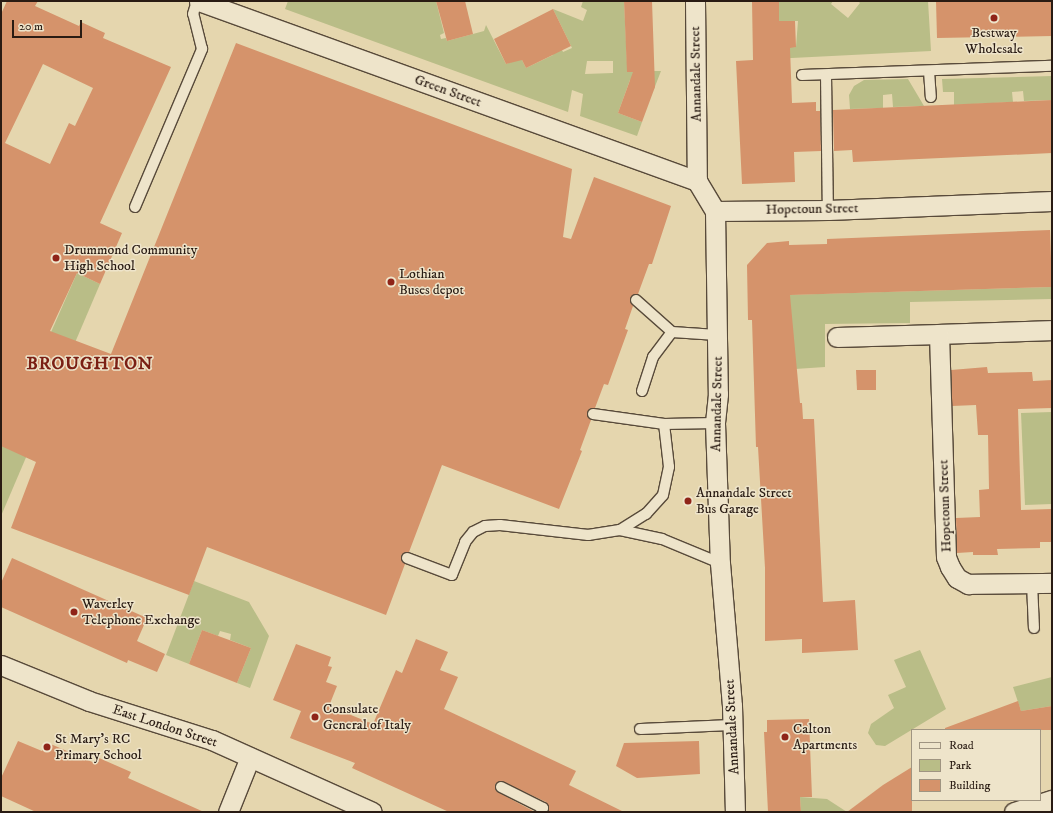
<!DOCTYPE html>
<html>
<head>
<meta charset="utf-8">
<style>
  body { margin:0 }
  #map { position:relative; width:1053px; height:813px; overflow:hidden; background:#e5d6ae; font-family:"IM FELL DW Pica",serif }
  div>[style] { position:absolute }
  .green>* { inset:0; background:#b9bd87 }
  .building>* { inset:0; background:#d5936b }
  .roads { filter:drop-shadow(1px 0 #584a3a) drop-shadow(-1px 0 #584a3a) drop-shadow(0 1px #584a3a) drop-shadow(0 -1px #584a3a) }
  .service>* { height:10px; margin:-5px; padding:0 5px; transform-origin:5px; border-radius:5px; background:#eee4ca }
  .minor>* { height:19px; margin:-9.5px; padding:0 9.5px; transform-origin:9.5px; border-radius:9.5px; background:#eee4ca }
  .dots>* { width:11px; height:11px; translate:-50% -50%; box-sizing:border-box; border:2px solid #eee4ca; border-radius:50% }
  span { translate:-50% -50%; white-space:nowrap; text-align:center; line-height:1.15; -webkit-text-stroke:3px #eee4ca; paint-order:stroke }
  .poi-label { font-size:14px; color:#291b13 }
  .left { translate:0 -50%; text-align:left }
  .street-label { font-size:14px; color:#291b13 }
  .district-label { font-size:18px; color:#7a1f14; font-weight:700; letter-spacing:1px }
  .frame { position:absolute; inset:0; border:2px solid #291b13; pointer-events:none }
  .legend { position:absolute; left:911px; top:729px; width:130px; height:72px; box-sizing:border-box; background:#eee4ca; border:1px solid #9f9481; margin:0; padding:5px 7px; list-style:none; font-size:12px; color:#291b13 }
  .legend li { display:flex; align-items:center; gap:8px; height:20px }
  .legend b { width:20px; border:1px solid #9f9481 }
  .scale { position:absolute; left:12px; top:20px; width:70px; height:18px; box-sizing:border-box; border:2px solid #291b13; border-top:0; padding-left:5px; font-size:12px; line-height:14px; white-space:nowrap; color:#291b13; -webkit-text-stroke:3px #eee4ca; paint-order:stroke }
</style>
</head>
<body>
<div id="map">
  <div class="green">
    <i style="clip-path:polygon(evenodd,288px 1px,436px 1px,444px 33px,440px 35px,441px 39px,446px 38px,447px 41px,484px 31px,486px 25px,506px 64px,521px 58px,526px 68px,553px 55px,556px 39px,563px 52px,572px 48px,553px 9px,583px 21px,587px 10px,581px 7px,583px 1px,624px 1px,627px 63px,654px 63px,654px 71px,661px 71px,654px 89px,630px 80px,618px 113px,642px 122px,637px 136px,580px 116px,583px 94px,572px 90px,568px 112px,285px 9px,288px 1px,613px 61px,613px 73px,585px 74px,587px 61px,613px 61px)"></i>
    <i style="clip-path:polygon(779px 1px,833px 1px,831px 4px,848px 18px,860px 3px,858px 1px,928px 1px,931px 51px,753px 60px,753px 49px,796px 47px,798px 21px,779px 21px)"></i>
    <i style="clip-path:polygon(1052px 76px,1052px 100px,1024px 101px,1023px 91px,1012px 92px,1013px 102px,954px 105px,954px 92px,943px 92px,942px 79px)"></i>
    <i style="clip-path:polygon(908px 79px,924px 106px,893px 107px,892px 94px,883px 95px,883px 108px,850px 109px,849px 95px,854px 86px,864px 80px)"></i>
    <i style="clip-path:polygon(77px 273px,100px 284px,1px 516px,1px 446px)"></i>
    <i style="clip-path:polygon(1052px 287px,1052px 299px,910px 302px,910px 323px,825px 324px,825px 367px,795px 369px,785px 295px)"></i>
    <i style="clip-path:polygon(1052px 412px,1052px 504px,1025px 505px,1021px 413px)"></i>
    <i style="clip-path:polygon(194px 581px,249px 602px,269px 636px,250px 688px,237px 683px,251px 648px,230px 640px,231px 634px,220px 631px,218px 636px,202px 630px,189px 664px,166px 655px)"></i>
    <i style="clip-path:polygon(920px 650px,946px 709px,885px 746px,876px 745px,868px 733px,871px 724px,894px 708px,888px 695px,906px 687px,894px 660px)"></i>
    <i style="clip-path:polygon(1052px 677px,1052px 706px,1021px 711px,1013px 687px)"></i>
    <i style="clip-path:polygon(800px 797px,827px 799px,847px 812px,801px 812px)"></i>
  </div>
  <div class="building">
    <i style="clip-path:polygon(evenodd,7px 1px,38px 1px,35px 6px,79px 26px,81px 22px,105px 33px,103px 38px,171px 67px,100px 223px,122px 233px,100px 284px,77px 273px,50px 331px,111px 354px,236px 43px,572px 169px,563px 237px,571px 239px,594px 177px,671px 206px,652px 264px,649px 264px,638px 294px,630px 298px,633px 306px,625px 329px,628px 330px,608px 385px,604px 384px,595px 408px,590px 408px,587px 413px,591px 420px,580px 450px,582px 451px,559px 509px,442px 465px,409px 552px,401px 555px,405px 564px,386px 615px,207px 547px,189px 595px,11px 528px,36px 462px,1px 446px,1px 14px,7px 1px,43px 64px,93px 88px,75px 126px,69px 123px,50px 164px,5px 143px,43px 64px)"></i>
    <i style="clip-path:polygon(436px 1px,465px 1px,473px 34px,447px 41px)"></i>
    <i style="clip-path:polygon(624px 1px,652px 1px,655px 87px,642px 122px,618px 113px,633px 72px,627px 72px)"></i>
    <i style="clip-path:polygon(752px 1px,779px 1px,779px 21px,795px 21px,796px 47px,790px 48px,792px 103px,816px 102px,816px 111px,820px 111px,821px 151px,794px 152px,795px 182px,742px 184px,736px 61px,753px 60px)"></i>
    <i style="clip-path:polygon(936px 1px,1052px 1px,1052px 36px,937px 38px)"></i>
    <i style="clip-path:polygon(553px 9px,571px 46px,526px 68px,522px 60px,506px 64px,494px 39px)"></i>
    <i style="clip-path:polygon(1052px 100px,1052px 153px,853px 162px,852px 150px,834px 151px,833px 110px)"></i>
    <i style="clip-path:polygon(1050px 230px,1052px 287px,790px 295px,800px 403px,802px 403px,803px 419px,814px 419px,823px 602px,855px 600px,858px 650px,802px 653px,802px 639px,765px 641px,765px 568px,758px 447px,756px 447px,752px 320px,748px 320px,747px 265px,767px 243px,789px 241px,789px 245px,827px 244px,827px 239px)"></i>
    <i style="clip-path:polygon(987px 367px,988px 373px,1032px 372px,1033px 381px,1052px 380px,1052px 408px,1018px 409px,1021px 510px,1052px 509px,1052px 542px,1040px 542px,1040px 548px,997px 549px,998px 555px,973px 555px,973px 552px,957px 553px,956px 518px,980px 517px,979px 490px,989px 489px,988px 435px,978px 435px,976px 405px,952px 406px,951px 370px)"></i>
    <i style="clip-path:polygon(856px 370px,876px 370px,876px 390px,857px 390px)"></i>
    <i style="clip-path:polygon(12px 558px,147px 618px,137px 641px,165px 654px,157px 672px,128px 660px,127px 663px,1px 607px,1px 583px)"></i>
    <i style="clip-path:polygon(202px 630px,251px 648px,237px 683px,189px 664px)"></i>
    <i style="clip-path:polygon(416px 639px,448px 652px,440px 670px,458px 677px,444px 709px,576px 771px,569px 785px,624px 812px,548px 812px,549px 807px,546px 802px,501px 781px,495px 784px,496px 791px,535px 812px,449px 812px,352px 768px,355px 763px,290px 738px,301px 711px,273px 700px,296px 644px,331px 657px,328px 666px,332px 667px,326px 682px,337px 686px,329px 706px,373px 724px,396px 670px,402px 673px)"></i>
    <i style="clip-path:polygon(1018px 701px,1021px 711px,1052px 706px,1052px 730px,945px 730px,945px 728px)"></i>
    <i style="clip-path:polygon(809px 719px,812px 797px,800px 797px,801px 812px,768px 812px,764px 732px,767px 732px,767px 720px)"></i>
    <i style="clip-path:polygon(18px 741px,42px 751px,46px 742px,97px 764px,99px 758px,131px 772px,128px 778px,204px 812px,36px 812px,1px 796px,1px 778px)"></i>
    <i style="clip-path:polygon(699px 741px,700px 774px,637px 778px,616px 766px,624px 743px)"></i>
    <i style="clip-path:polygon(912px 767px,912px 812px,847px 812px,883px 785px)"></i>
  </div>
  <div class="roads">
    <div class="service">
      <i style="left:929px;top:71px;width:26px;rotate:86deg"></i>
      <i style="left:802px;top:75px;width:250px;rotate:-2.1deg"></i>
      <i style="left:826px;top:75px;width:135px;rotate:89.2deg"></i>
      <i style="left:135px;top:207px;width:172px;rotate:-67deg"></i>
      <i style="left:202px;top:49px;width:36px;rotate:-104deg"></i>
      <i style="left:193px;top:14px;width:14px;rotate:-73deg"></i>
      <i style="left:636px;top:300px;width:48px;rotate:41.6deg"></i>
      <i style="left:672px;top:332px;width:45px;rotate:3.8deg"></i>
      <i style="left:642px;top:391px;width:36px;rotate:-72deg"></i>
      <i style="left:653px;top:357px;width:31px;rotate:-53deg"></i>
      <i style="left:593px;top:414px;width:72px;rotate:8deg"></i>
      <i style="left:664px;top:424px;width:51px;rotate:-1.1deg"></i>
      <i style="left:620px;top:530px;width:31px;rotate:-32deg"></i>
      <i style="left:646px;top:514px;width:25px;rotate:-48deg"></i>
      <i style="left:663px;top:495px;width:29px;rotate:-78deg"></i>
      <i style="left:669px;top:467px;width:43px;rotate:-96.6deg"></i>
      <i style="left:407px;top:558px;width:48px;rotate:20.7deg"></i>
      <i style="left:452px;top:575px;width:35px;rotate:-68deg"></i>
      <i style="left:465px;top:542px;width:13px;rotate:-51deg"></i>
      <i style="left:473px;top:532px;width:13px;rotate:-27deg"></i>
      <i style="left:485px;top:526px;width:15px;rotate:-4deg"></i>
      <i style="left:500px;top:525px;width:89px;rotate:6.5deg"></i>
      <i style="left:588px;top:535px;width:32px;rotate:-9deg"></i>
      <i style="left:620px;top:530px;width:43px;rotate:12.1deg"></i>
      <i style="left:662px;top:539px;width:63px;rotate:22.5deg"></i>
      <i style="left:1032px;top:583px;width:45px;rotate:87.5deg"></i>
      <i style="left:640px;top:729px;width:92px;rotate:-2.5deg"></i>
      <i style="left:501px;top:787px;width:47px;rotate:26.6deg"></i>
      <i style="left:543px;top:808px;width:4px;rotate:117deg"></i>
    </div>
    <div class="minor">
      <i style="left:199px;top:1px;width:530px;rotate:19.87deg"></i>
      <i style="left:695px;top:1px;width:180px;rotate:89.4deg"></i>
      <i style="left:697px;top:181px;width:35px;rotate:59deg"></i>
      <i style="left:715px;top:211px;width:183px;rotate:89.1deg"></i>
      <i style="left:718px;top:394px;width:29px;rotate:96deg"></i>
      <i style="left:715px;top:423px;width:140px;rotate:88deg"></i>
      <i style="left:720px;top:563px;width:144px;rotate:85.2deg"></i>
      <i style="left:732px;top:706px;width:106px;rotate:88.4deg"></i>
      <i style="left:715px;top:211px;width:113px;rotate:-0.5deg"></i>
      <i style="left:828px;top:210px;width:224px;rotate:-2.3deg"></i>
      <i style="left:1052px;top:330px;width:113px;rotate:178deg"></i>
      <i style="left:939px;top:334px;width:223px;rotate:88.2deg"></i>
      <i style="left:946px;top:557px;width:11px;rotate:68deg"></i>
      <i style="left:950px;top:567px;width:13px;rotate:58deg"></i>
      <i style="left:957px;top:578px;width:13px;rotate:29deg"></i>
      <i style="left:968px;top:584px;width:84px;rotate:-0.7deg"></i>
      <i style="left:837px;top:337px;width:102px;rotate:-1.7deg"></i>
      <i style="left:1px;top:665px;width:95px;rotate:22.2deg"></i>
      <i style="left:89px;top:701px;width:129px;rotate:17.6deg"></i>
      <i style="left:212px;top:740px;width:175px;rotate:24.2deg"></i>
      <i style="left:228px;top:812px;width:59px;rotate:-68.2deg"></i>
      <i style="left:1014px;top:812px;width:40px;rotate:-18deg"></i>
    </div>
  </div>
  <div class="dots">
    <i style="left:994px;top:18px;background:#8f2418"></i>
    <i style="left:56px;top:258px;background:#8f2418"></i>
    <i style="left:391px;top:282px;background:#8f2418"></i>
    <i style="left:688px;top:501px;background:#8f2418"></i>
    <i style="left:74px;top:612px;background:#8f2418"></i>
    <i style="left:315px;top:717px;background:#8f2418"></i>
    <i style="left:785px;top:737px;background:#8f2418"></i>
    <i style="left:47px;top:747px;background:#8f2418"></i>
  </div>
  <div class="poi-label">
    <span style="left:994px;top:41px">Bestway<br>Wholesale</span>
    <span class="left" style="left:64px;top:258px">Drummond Community<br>High School</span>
    <span class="left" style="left:399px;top:282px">Lothian<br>Buses depot</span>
    <span class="left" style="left:696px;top:501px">Annandale Street<br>Bus Garage</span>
    <span class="left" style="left:82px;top:612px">Waverley<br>Telephone Exchange</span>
    <span class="left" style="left:323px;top:717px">Consulate<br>General of Italy</span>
    <span class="left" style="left:793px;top:737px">Calton<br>Apartments</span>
    <span class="left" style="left:55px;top:747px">St Mary's RC<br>Primary School</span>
  </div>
  <div class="street-label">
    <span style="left:696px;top:74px;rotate:-91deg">Annandale Street</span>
    <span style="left:448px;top:91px;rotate:20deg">Green Street</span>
    <span style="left:812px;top:209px;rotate:-1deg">Hopetoun Street</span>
    <span style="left:717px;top:404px;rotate:-89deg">Annandale Street</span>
    <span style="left:945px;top:506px;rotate:-92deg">Hopetoun Street</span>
    <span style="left:165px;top:726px;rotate:18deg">East London Street</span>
    <span style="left:732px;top:727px;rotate:-93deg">Annandale Street</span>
  </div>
  <div class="district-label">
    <span style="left:90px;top:364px">BROUGHTON</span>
  </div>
  <div class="frame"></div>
  <ul class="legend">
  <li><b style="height:5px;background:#eee4ca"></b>Road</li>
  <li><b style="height:11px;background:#b9bd87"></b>Park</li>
  <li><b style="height:11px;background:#d5936b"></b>Building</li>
  </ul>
  <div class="scale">20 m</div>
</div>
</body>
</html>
